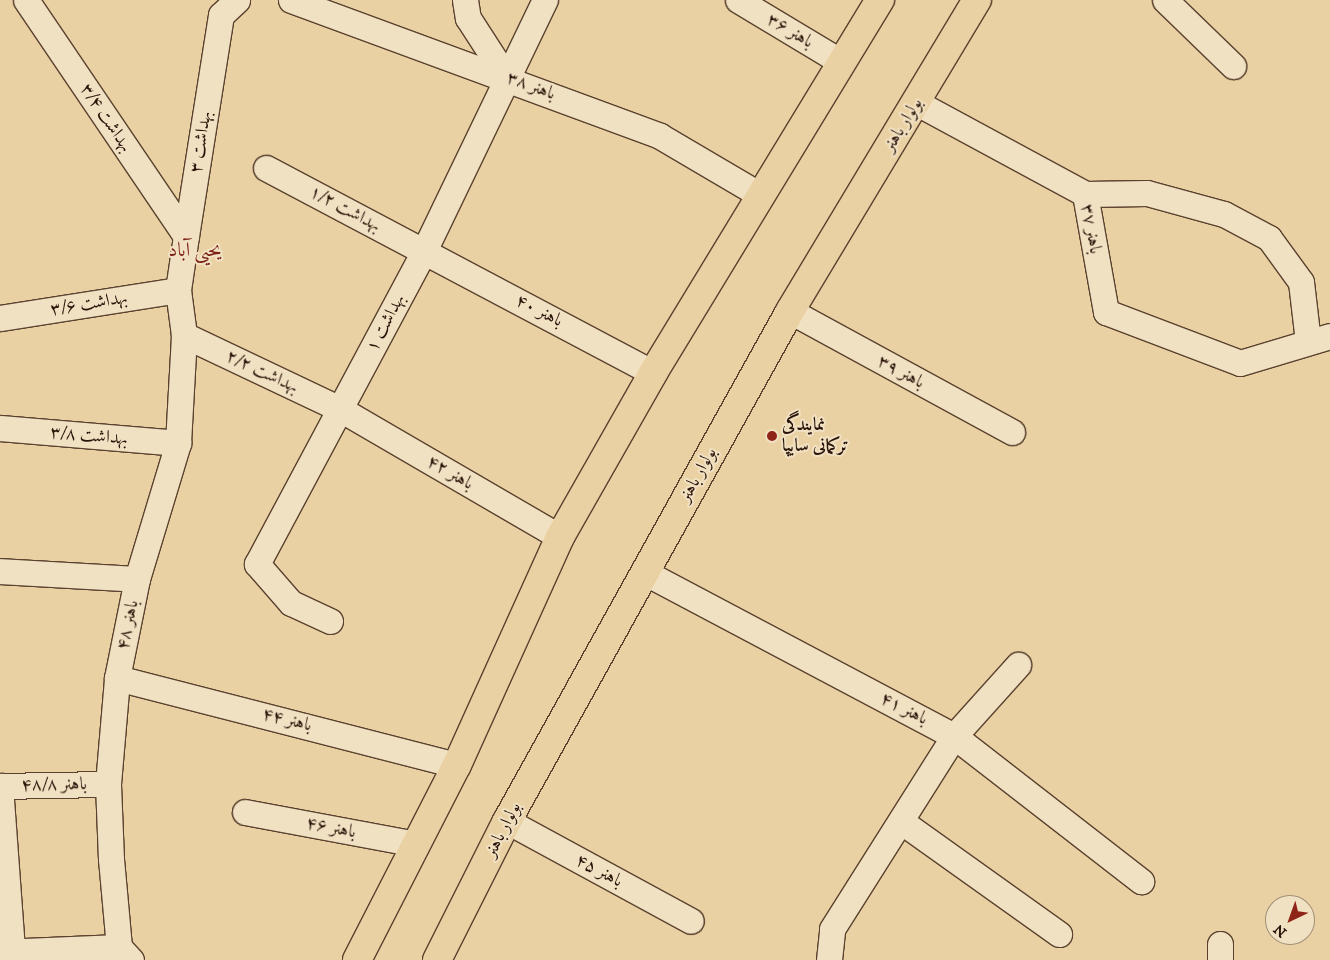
<!DOCTYPE html>
<html>
<head>
<meta charset="utf-8">
<style>
  body { margin:0 }
  #map { position:relative; width:1330px; height:960px; overflow:hidden; background:#ead1a3; font-family:"IM FELL DW Pica",Amiri,serif }
  div>[style] { position:absolute }
  .roads { filter:drop-shadow(1px 0 #5a422f) drop-shadow(-1px 0 #5a422f) drop-shadow(0 1px #5a422f) drop-shadow(0 -1px #5a422f) }
  .minor>* { height:25px; margin:-12.5px; padding:0 12.5px; transform-origin:12.5px; border-radius:12.5px; background:#f1e1c3 }
  .major>* { height:28px; margin:-14px; padding:0 14px; transform-origin:14px; border-radius:14px; background:#ead1a3 }
  .dots>* { width:14px; height:14px; translate:-50% -50%; box-sizing:border-box; border:2px solid #f1e1c3; border-radius:50% }
  span { translate:-50% -50%; white-space:nowrap; text-align:center; line-height:1.15; -webkit-text-stroke:4px #f1e1c3; paint-order:stroke }
  .street-label { font-size:18px; color:#2a1308 }
  .poi-label { font-size:18px; color:#2a1308; font-weight:700 }
  .left { translate:0 -50%; text-align:left }
  .quarter-label { font-size:20px; color:#7a1f14 }
  .north { position:absolute; left:1265px; top:895px; width:50px; height:50px; box-sizing:border-box; background:#f1e1c3; border:1px solid #a18f78; border-radius:50%; rotate:222deg; font-size:14px; font-weight:700; line-height:20px; text-align:center; color:#2a1308 }
  .north::after { content:''; display:block; margin:auto; width:18px; height:22px; background:#8f2418; clip-path:polygon(50% 0,100% 100%,50% 72%,0 100%) }
</style>
</head>
<body>
<div id="map">
  <div class="roads">
    <div class="minor">
      <i style="left:26px;top:0;width:285px;rotate:55.9deg"></i>
      <i style="left:291px;top:0;width:393px;rotate:20.2deg"></i>
      <i style="left:660px;top:136px;width:116px;rotate:30.5deg"></i>
      <i style="left:465px;top:0;width:18px;rotate:81deg"></i>
      <i style="left:468px;top:18px;width:70px;rotate:57.2deg"></i>
      <i style="left:738px;top:0;width:120px;rotate:31deg"></i>
      <i style="left:1165px;top:0;width:95px;rotate:44.1deg"></i>
      <i style="left:917px;top:103px;width:191px;rotate:28.4deg"></i>
      <i style="left:1085px;top:194px;width:120px;rotate:79.9deg"></i>
      <i style="left:1106px;top:312px;width:143px;rotate:20.8deg"></i>
      <i style="left:1240px;top:363px;width:94px;rotate:-16.7deg"></i>
      <i style="left:266px;top:168px;width:438px;rotate:27.9deg"></i>
      <i style="left:1085px;top:194px;width:62px;rotate:-0.9deg"></i>
      <i style="left:1147px;top:193px;width:80px;rotate:15.3deg"></i>
      <i style="left:1224px;top:214px;width:51px;rotate:28.1deg"></i>
      <i style="left:1269px;top:238px;width:54px;rotate:54deg"></i>
      <i style="left:1301px;top:282px;width:60px;rotate:83.3deg"></i>
      <i style="left:790px;top:311px;width:253px;rotate:28.6deg"></i>
      <i style="left:0;top:318px;width:180px;rotate:-8.9deg"></i>
      <i style="left:184px;top:335px;width:173px;rotate:25.4deg"></i>
      <i style="left:340px;top:409px;width:255px;rotate:30.2deg"></i>
      <i style="left:0;top:428px;width:179px;rotate:4.8deg"></i>
      <i style="left:0;top:571px;width:137px;rotate:3.3deg"></i>
      <i style="left:644px;top:572px;width:351px;rotate:27.9deg"></i>
      <i style="left:954px;top:736px;width:237px;rotate:37.8deg"></i>
      <i style="left:330px;top:621px;width:43px;rotate:-155.2deg"></i>
      <i style="left:291px;top:603px;width:52px;rotate:-131.1deg"></i>
      <i style="left:257px;top:564px;width:355px;rotate:-61.9deg"></i>
      <i style="left:424px;top:251px;width:279px;rotate:-64.3deg"></i>
      <i style="left:117px;top:678px;width:351px;rotate:14.4deg"></i>
      <i style="left:0;top:786px;width:165px;rotate:85.8deg"></i>
      <i style="left:0;top:786px;width:108px;rotate:-1.1deg"></i>
      <i style="left:245px;top:812px;width:174px;rotate:10.6deg"></i>
      <i style="left:507px;top:821px;width:209px;rotate:28.5deg"></i>
      <i style="left:902px;top:822px;width:193px;rotate:35.5deg"></i>
      <i style="left:1220px;top:944px;width:16px;rotate:90deg"></i>
      <i style="left:0;top:952px;width:119px;rotate:-2.4deg"></i>
      <i style="left:119px;top:947px;width:13px;rotate:94deg"></i>
      <i style="left:131px;top:960px;width:18px;rotate:-133deg"></i>
      <i style="left:119px;top:947px;width:88px;rotate:-95.2deg"></i>
      <i style="left:111px;top:859px;width:75px;rotate:-92.3deg"></i>
      <i style="left:108px;top:784px;width:106px;rotate:-85.1deg"></i>
      <i style="left:117px;top:678px;width:101px;rotate:-78.6deg"></i>
      <i style="left:137px;top:579px;width:142px;rotate:-73.2deg"></i>
      <i style="left:178px;top:443px;width:108px;rotate:-86.8deg"></i>
      <i style="left:184px;top:335px;width:45px;rotate:-97.6deg"></i>
      <i style="left:178px;top:290px;width:55px;rotate:-81.6deg"></i>
      <i style="left:186px;top:236px;width:224px;rotate:-81deg"></i>
      <i style="left:221px;top:15px;width:22px;rotate:-43deg"></i>
      <i style="left:829px;top:960px;width:31px;rotate:-84deg"></i>
      <i style="left:832px;top:929px;width:228px;rotate:-57.7deg"></i>
      <i style="left:954px;top:736px;width:96px;rotate:-48deg"></i>
    </div>
    <div class="major">
      <i style="left:357px;top:960px;width:219px;rotate:-62.9deg"></i>
      <i style="left:457px;top:765px;width:250px;rotate:-65.7deg"></i>
      <i style="left:560px;top:537px;width:189px;rotate:-60.4deg"></i>
      <i style="left:653px;top:373px;width:437px;rotate:-58.7deg"></i>
      <i style="left:437px;top:960px;width:156px;rotate:-63.3deg"></i>
      <i style="left:507px;top:821px;width:583px;rotate:-60.97deg"></i>
      <i style="left:790px;top:311px;width:363px;rotate:-59deg"></i>
    </div>
  </div>
  <div class="dots">
    <i style="left:772px;top:436px;background:#8f2418"></i>
  </div>
  <div class="street-label">
    <span style="left:790px;top:31px;rotate:31deg">باهنر ۳۶</span>
    <span style="left:531px;top:86px;rotate:21deg">باهنر ۳۸</span>
    <span style="left:106px;top:118px;rotate:56deg">بهداشت ۳/۴</span>
    <span style="left:903px;top:125px;rotate:-59deg">بولوار باهنر</span>
    <span style="left:201px;top:142px;rotate:-81deg">بهداشت ۳</span>
    <span style="left:345px;top:209px;rotate:28deg">بهداشت ۱/۲</span>
    <span style="left:1091px;top:229px;rotate:80deg">باهنر ۳۷</span>
    <span style="left:89px;top:304px;rotate:-9deg">بهداشت ۳/۶</span>
    <span style="left:539px;top:311px;rotate:27deg">باهنر ۴۰</span>
    <span style="left:386px;top:323px;rotate:-62deg">بهداشت ۱</span>
    <span style="left:262px;top:372px;rotate:25deg">بهداشت ۲/۲</span>
    <span style="left:901px;top:372px;rotate:29deg">باهنر ۳۹</span>
    <span style="left:89px;top:436px;rotate:5deg">بهداشت ۳/۸</span>
    <span style="left:450px;top:473px;rotate:30deg">باهنر ۴۲</span>
    <span style="left:698px;top:475px;rotate:-61deg">بولوار باهنر</span>
    <span style="left:128px;top:625px;rotate:-78deg">باهنر ۴۸</span>
    <span style="left:904px;top:709px;rotate:27deg">باهنر ۴۱</span>
    <span style="left:287px;top:720px;rotate:14deg">باهنر ۴۴</span>
    <span style="left:54px;top:785px;rotate:-1deg">باهنر ۴۸/۸</span>
    <span style="left:331px;top:828px;rotate:11deg">باهنر ۴۶</span>
    <span style="left:503px;top:830px;rotate:-63deg">بولوار باهنر</span>
    <span style="left:599px;top:871px;rotate:28deg">باهنر ۴۵</span>
  </div>
  <div class="poi-label">
    <span class="left" style="left:782px;top:436px">نمایندگی<br>ترکمانی سایپا</span>
  </div>
  <div class="quarter-label">
    <span style="left:195px;top:250px">یحیی آباد</span>
  </div>
  <div class="north">N</div>
</div>
</body>
</html>
